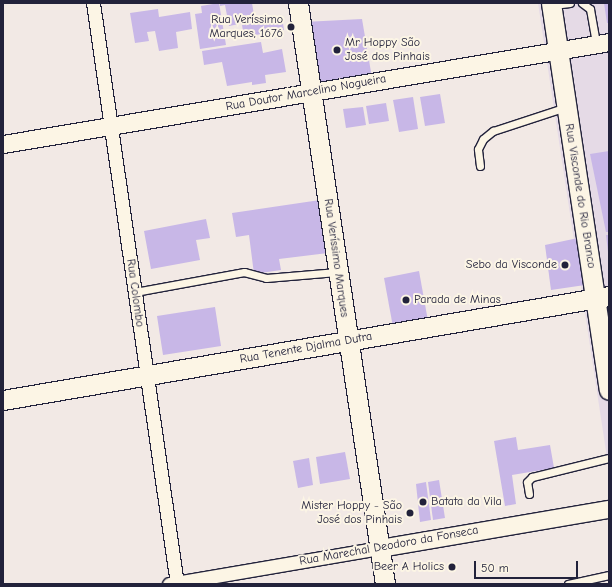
<!DOCTYPE html>
<html>
<head>
<meta charset="utf-8">
<style>
  body { margin:0 }
  #map { position:relative; width:612px; height:587px; overflow:hidden; background:#f2e9e5; font-family:"Comic Neue",sans-serif }
  div>[style] { position:absolute }
  .built>* { inset:0; background:#e5dae6 }
  .building>* { inset:0; background:#c8b7e7 }
  .roads { filter:drop-shadow(1px 0 #22223b) drop-shadow(-1px 0 #22223b) drop-shadow(0 1px #22223b) drop-shadow(0 -1px #22223b) }
  .service>* { height:7px; margin:-3.5px; padding:0 3.5px; transform-origin:3.5px; border-radius:3.5px; background:#fcf5e5 }
  .minor>* { height:13px; margin:-6.5px; padding:0 6.5px; transform-origin:6.5px; border-radius:6.5px; background:#fcf5e5 }
  .tertiary>* { height:17px; margin:-8.5px; padding:0 8.5px; transform-origin:8.5px; border-radius:8.5px; background:#fcf5e5 }
  .secondary>* { height:19px; margin:-9.5px; padding:0 9.5px; transform-origin:9.5px; border-radius:9.5px; background:#fcf5e5 }
  .dots>* { width:11px; height:11px; translate:-50% -50%; box-sizing:border-box; border:2px solid #fcf5e5; border-radius:50% }
  span { translate:-50% -50%; white-space:nowrap; text-align:center; line-height:1.15; -webkit-text-stroke:4px #fcf5e5; paint-order:stroke }
  .poi-label { font-size:12px; color:#22223b }
  .right { translate:-100% -50%; text-align:right }
  .left { translate:0 -50%; text-align:left }
  .street-label { font-size:12px; color:#22223b }
  .frame { position:absolute; inset:0; border:4px solid #22223b; pointer-events:none }
  .scale { position:absolute; left:474px; top:561px; width:104px; height:18px; box-sizing:border-box; border:2px solid #22223b; border-top:0; padding-left:5px; font-size:12px; line-height:14px; white-space:nowrap; color:#22223b; -webkit-text-stroke:3px #fcf5e5; paint-order:stroke }
</style>
</head>
<body>
<div id="map">
  <div class="built">
    <i style="clip-path:polygon(538px 3px,609px 3px,609px 471px)"></i>
  </div>
  <div class="building">
    <i style="clip-path:polygon(219px 3px,226px 45px,200px 49px,195px 14px,202px 13px,201px 6px)"></i>
    <i style="clip-path:polygon(220px 3px,252px 3px,255px 21px,229px 26px,225px 5px,220px 6px)"></i>
    <i style="clip-path:polygon(604px 3px,609px 3px,609px 23px,607px 23px)"></i>
    <i style="clip-path:polygon(158px 9px,159px 17px,190px 12px,192px 29px,176px 32px,178px 48px,159px 51px,155px 31px,147px 32px,149px 41px,135px 43px,130px 13px)"></i>
    <i style="clip-path:polygon(282px 17px,284px 30px,244px 37px,242px 25px)"></i>
    <i style="clip-path:polygon(362px 19px,372px 78px,311px 89px,304px 22px)"></i>
    <i style="clip-path:polygon(261px 42px,263px 53px,282px 49px,286px 72px,265px 75px,266px 83px,252px 85px,252px 82px,227px 86px,222px 62px,204px 65px,202px 51px)"></i>
    <i style="clip-path:polygon(440px 94px,445px 123px,425px 126px,420px 97px)"></i>
    <i style="clip-path:polygon(413px 97px,418px 129px,399px 132px,393px 100px)"></i>
    <i style="clip-path:polygon(386px 103px,389px 121px,369px 124px,366px 106px)"></i>
    <i style="clip-path:polygon(363px 107px,366px 125px,346px 128px,343px 109px)"></i>
    <i style="clip-path:polygon(609px 151px,609px 232px,606px 232px,590px 154px)"></i>
    <i style="clip-path:polygon(320px 200px,328px 253px,279px 259px,281px 270px,254px 274px,249px 235px,236px 237px,232px 213px)"></i>
    <i style="clip-path:polygon(206px 219px,210px 238px,196px 240px,200px 260px,151px 269px,144px 231px)"></i>
    <i style="clip-path:polygon(606px 235px,609px 235px,609px 251px,608px 252px)"></i>
    <i style="clip-path:polygon(578px 238px,585px 285px,551px 290px,545px 245px)"></i>
    <i style="clip-path:polygon(419px 271px,428px 321px,393px 327px,384px 278px)"></i>
    <i style="clip-path:polygon(215px 307px,221px 346px,163px 355px,157px 316px)"></i>
    <i style="clip-path:polygon(516px 437px,518px 450px,550px 445px,554px 468px,512px 475px,516px 504px,505px 506px,494px 441px)"></i>
    <i style="clip-path:polygon(345px 452px,350px 479px,320px 484px,316px 457px)"></i>
    <i style="clip-path:polygon(309px 458px,313px 485px,298px 488px,293px 461px)"></i>
    <i style="clip-path:polygon(439px 480px,445px 518px,433px 520px,428px 482px)"></i>
    <i style="clip-path:polygon(426px 482px,431px 520px,420px 522px,416px 484px)"></i>
  </div>
  <div class="roads">
    <div class="service">
      <i style="left:582px;top:3px;width:10px;rotate:37deg"></i>
      <i style="left:590px;top:9px;width:36px;rotate:80deg"></i>
      <i style="left:553px;top:5px;width:17px;rotate:-7deg"></i>
      <i style="left:480px;top:166px;width:17px;rotate:-97deg"></i>
      <i style="left:478px;top:149px;width:11px;rotate:-63deg"></i>
      <i style="left:483px;top:139px;width:13px;rotate:-39deg"></i>
      <i style="left:493px;top:131px;width:77px;rotate:-18.2deg"></i>
      <i style="left:135px;top:292px;width:111px;rotate:-10.4deg"></i>
      <i style="left:244px;top:272px;width:23px;rotate:15deg"></i>
      <i style="left:266px;top:278px;width:71px;rotate:-4.8deg"></i>
      <i style="left:529px;top:494px;width:12px;rotate:-99deg"></i>
      <i style="left:527px;top:482px;width:7px;rotate:-45deg"></i>
      <i style="left:532px;top:477px;width:79px;rotate:-13.9deg"></i>
      <i style="left:568px;top:584px;width:42px;rotate:-12.4deg"></i>
    </div>
    <div class="minor">
      <i style="left:93px;top:3px;width:587px;rotate:81.77deg"></i>
      <i style="left:169px;top:584px;width:214px;rotate:-9.7deg"></i>
    </div>
    <div class="tertiary">
      <i style="left:3px;top:144px;width:615px;rotate:-9.55deg"></i>
      <i style="left:380px;top:548px;width:232px;rotate:-9.7deg"></i>
    </div>
    <div class="secondary">
      <i style="left:298px;top:3px;width:587px;rotate:81.48deg"></i>
      <i style="left:551px;top:3px;width:391px;rotate:81.5deg"></i>
      <i style="left:3px;top:400px;width:615px;rotate:-9.74deg"></i>
    </div>
  </div>
  <div class="dots">
    <i style="left:291px;top:27px;background:#22223b"></i>
    <i style="left:337px;top:50px;background:#22223b"></i>
    <i style="left:565px;top:265px;background:#22223b"></i>
    <i style="left:406px;top:300px;background:#22223b"></i>
    <i style="left:423px;top:502px;background:#22223b"></i>
    <i style="left:410px;top:513px;background:#22223b"></i>
    <i style="left:452px;top:567px;background:#22223b"></i>
  </div>
  <div class="poi-label">
    <span class="right" style="left:283px;top:27px">Rua Veríssimo<br>Marques, 1676</span>
    <span class="left" style="left:345px;top:50px">Mr Hoppy São<br>José dos Pinhais</span>
    <span class="right" style="left:557px;top:265px">Sebo da Visconde</span>
    <span class="left" style="left:414px;top:300px">Parada de Minas</span>
    <span class="left" style="left:431px;top:502px">Batata da Vila</span>
    <span class="right" style="left:402px;top:513px">Mister Hoppy - São<br>José dos Pinhais</span>
    <span class="right" style="left:444px;top:567px">Beer A Holics</span>
  </div>
  <div class="street-label">
    <span style="left:306px;top:93px;rotate:-10deg">Rua Doutor Marcelino Nogueira</span>
    <span style="left:580px;top:196px;rotate:81deg">Rua Visconde do Rio Branco</span>
    <span style="left:336px;top:258px;rotate:82deg">Rua Veríssimo Marques</span>
    <span style="left:135px;top:293px;rotate:82deg">Rua Colombo</span>
    <span style="left:306px;top:348px;rotate:-10deg">Rua Tenente Djalma Dutra</span>
    <span style="left:389px;top:546px;rotate:-10deg">Rua Marechal Deodoro da Fonseca</span>
  </div>
  <div class="frame"></div>
  <div class="scale">50 m</div>
</div>
</body>
</html>
